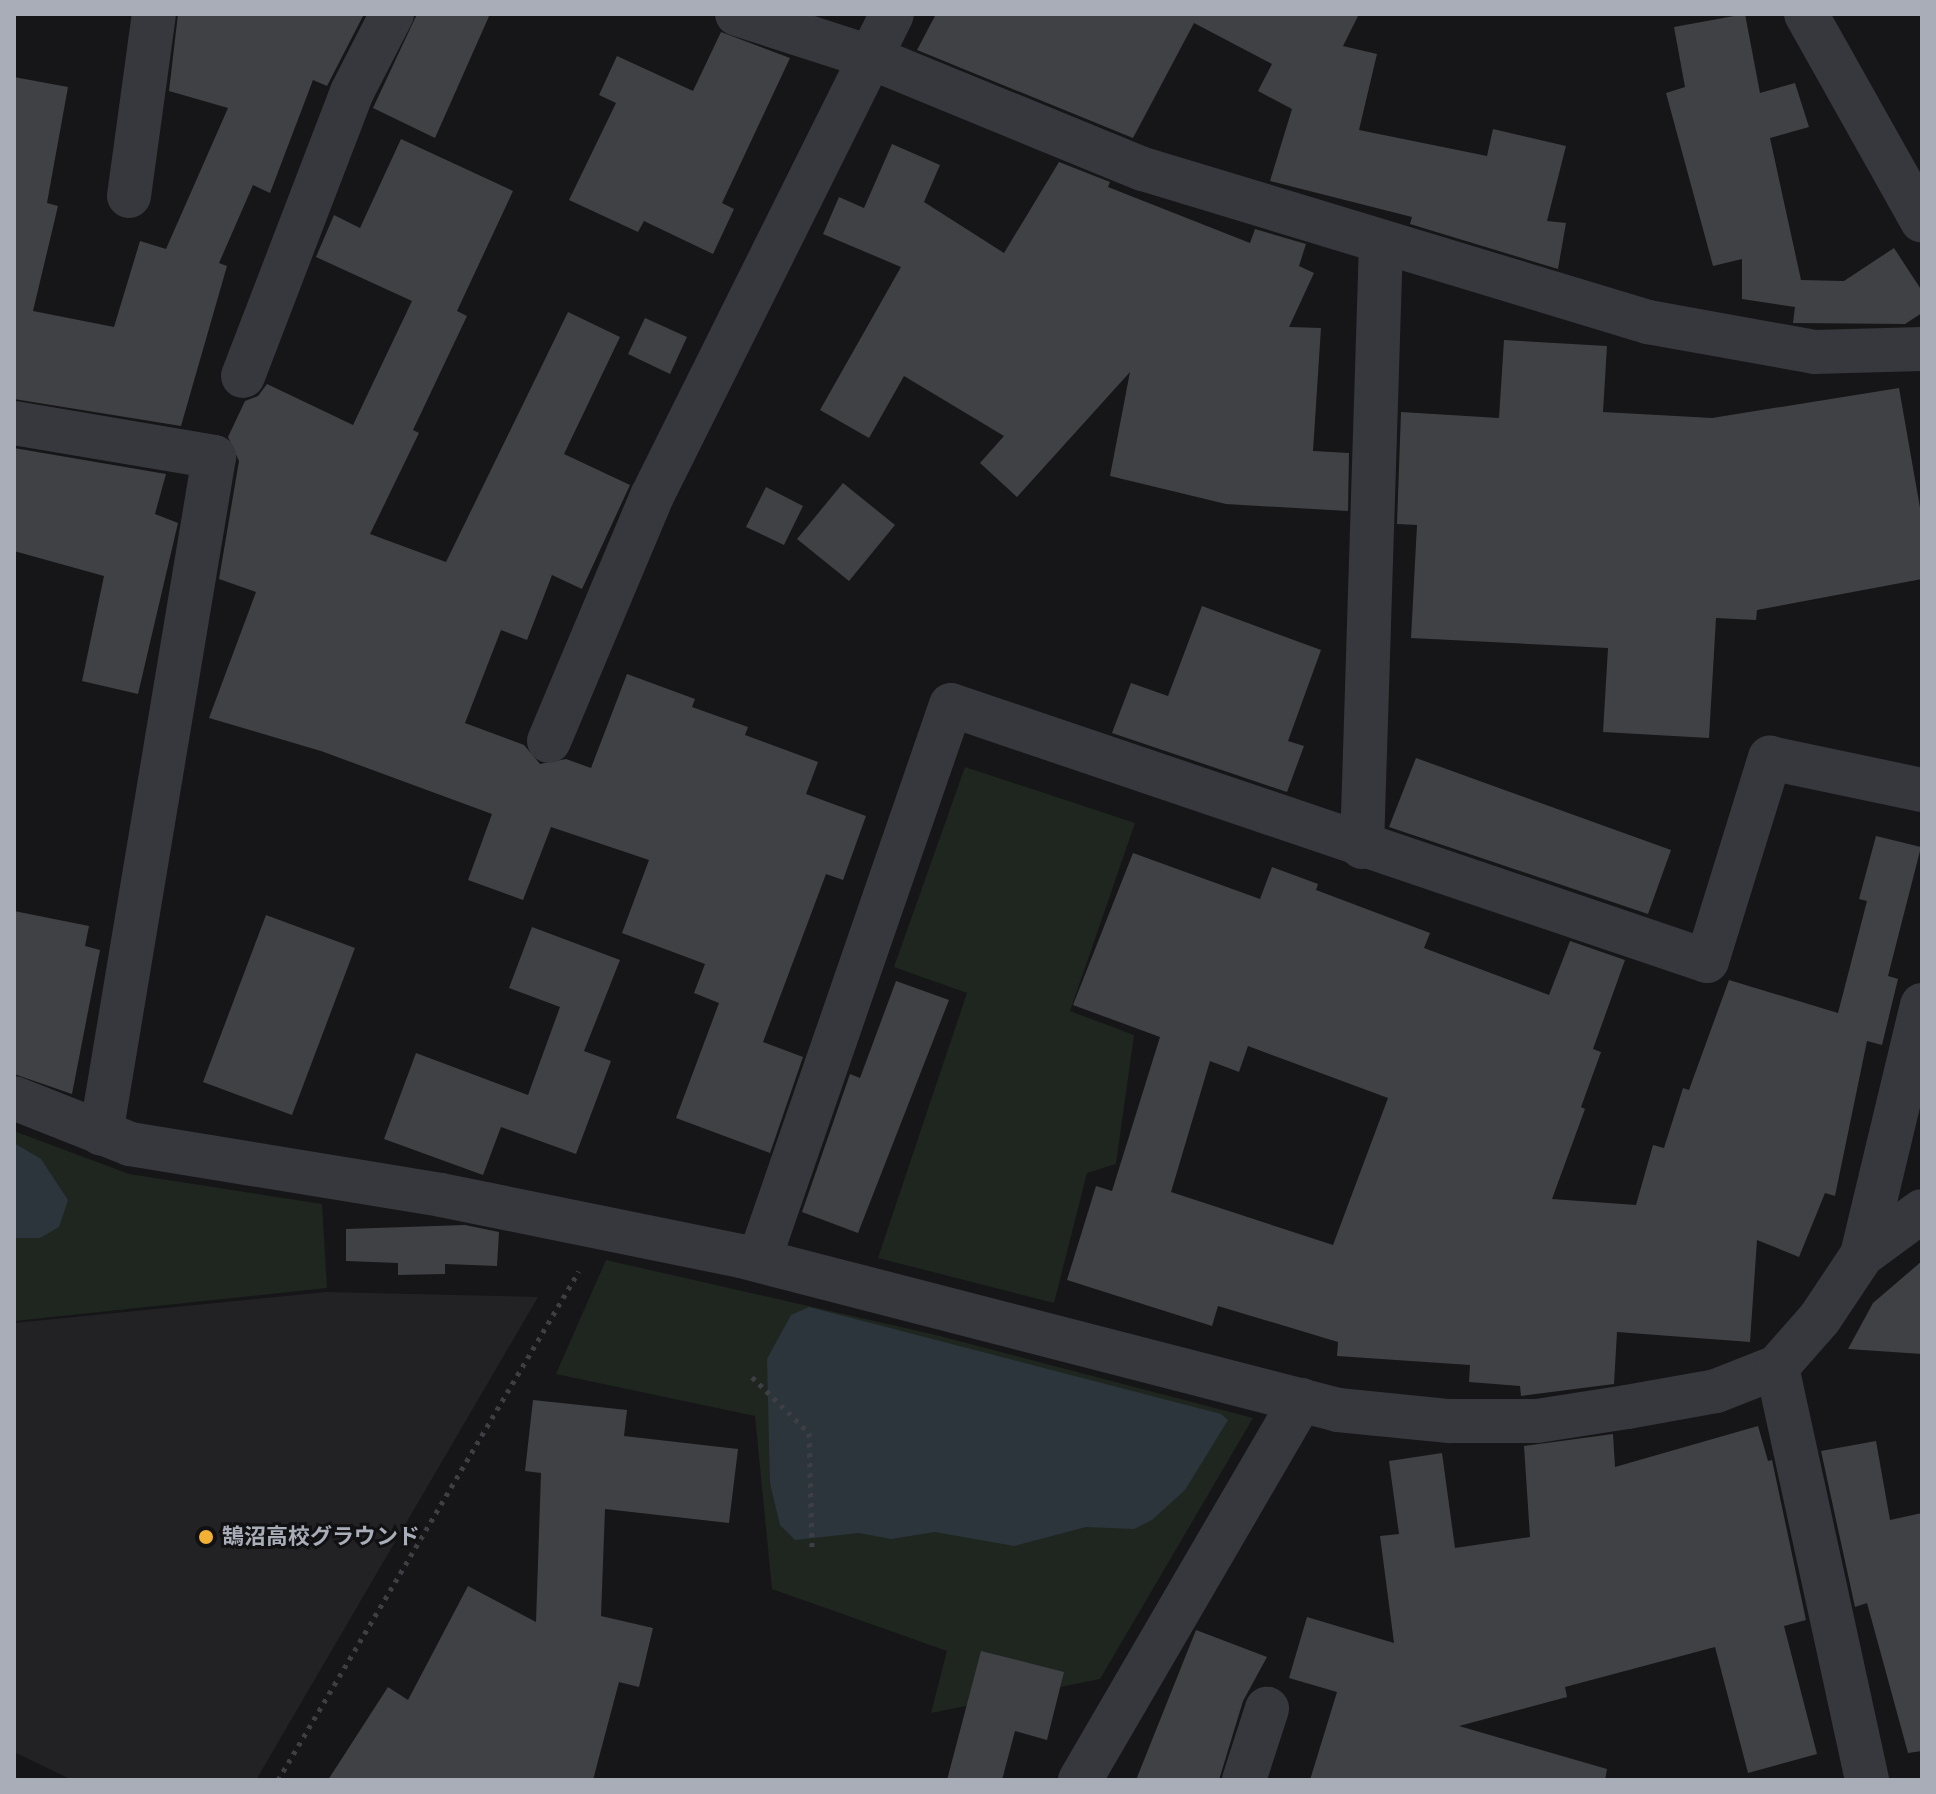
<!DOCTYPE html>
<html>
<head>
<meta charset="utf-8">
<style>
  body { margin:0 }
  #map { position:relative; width:1936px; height:1794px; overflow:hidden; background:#161618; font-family:"Fira Sans Condensed","Noto Sans JP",sans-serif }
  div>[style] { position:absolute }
  .built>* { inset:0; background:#222225 }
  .green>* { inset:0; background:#1e261f }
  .water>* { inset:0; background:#2c353c }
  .building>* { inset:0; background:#404145 }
  .path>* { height:5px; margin-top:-2.5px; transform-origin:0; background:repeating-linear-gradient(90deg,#3d3f44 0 4px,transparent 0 10px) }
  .minor>* { height:44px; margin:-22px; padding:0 22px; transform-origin:22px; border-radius:22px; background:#37383d }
  .dots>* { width:22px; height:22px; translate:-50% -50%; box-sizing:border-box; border:4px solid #111113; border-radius:50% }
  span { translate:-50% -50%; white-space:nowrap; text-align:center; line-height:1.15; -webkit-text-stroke:6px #111113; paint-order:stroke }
  .poi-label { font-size:22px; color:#a8adb8; font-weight:700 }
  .left { translate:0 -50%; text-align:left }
  .frame { position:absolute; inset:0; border:16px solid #a8adb8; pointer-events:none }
</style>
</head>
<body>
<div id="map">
  <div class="built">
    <i style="clip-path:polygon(326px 1292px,538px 1297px,256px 1780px,72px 1780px,14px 1752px,14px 1323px)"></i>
  </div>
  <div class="green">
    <i style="clip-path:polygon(965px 767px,1135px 823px,1070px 1011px,1134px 1035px,1116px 1164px,1087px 1173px,1054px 1303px,878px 1258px,967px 993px,894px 967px)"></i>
    <i style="clip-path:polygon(14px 1131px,129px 1174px,322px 1204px,327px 1288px,14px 1321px)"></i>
    <i style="clip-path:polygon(606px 1260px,936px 1335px,1253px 1418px,1100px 1679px,931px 1713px,947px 1651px,772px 1589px,755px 1416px,556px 1374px)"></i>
  </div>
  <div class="water">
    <i style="clip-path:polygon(14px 1143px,41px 1159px,68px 1200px,59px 1227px,40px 1238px,14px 1238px)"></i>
    <i style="clip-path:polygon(809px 1307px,1221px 1414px,1228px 1420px,1185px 1490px,1152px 1520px,1134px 1529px,1086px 1527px,1014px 1546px,935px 1532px,891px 1539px,859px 1533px,795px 1540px,780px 1525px,770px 1483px,767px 1359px,791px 1315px)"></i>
  </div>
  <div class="building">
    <i style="clip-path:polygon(178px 14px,364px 14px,327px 86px,313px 80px,270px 193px,253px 185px,219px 263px,227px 266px,181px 426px,14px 399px,14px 77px,68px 87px,47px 203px,58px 206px,33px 311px,114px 327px,140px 241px,166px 249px,228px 108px,169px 91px)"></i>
    <i style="clip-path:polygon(417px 14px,490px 14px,435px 138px,373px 108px)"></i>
    <i style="clip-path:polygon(936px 14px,1359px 14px,1343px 46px,1377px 54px,1359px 130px,1487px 156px,1493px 129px,1566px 146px,1547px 221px,1566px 223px,1558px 269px,1410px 224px,1412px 217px,1270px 181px,1292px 109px,1258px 91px,1272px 64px,1194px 23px,1133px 138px,917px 50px)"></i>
    <i style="clip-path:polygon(1745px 14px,1760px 93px,1795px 83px,1809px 127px,1770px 138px,1801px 280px,1844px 281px,1894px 248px,1922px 291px,1922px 313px,1905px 324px,1793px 323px,1795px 307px,1742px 299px,1742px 259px,1713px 266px,1666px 93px,1685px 87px,1674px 27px)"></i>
    <i style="clip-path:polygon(721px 32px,790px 58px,722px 203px,734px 209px,713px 254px,644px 221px,638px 232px,569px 200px,616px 103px,599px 95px,617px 56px,693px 91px)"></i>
    <i style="clip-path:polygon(401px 139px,513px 191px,457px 311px,467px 316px,413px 430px,419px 433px,370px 534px,446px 562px,568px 312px,620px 337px,564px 454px,630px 485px,582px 589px,552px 575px,527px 640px,501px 630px,465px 723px,524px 745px,540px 764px,566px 759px,591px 768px,627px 674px,695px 699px,692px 707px,748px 727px,745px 735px,818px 762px,806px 794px,866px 816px,843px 880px,826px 874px,763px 1042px,803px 1057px,770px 1153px,676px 1118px,719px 1003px,694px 993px,705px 964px,622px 933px,649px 860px,551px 827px,523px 900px,468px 880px,492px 814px,321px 751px,209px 718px,256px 592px,219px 579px,239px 461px,228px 437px,245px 401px,258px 396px,267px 384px,353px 425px,412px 301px,316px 257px,334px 215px,360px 228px)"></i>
    <i style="clip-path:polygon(892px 144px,940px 165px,924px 202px,1004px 253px,1059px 162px,1110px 182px,1108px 187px,1250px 243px,1255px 229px,1306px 244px,1299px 266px,1314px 273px,1289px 327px,1321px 328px,1313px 451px,1349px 453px,1348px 511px,1226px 504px,1110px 476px,1130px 372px,1017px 497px,980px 463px,1004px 436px,904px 376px,869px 438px,820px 410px,901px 267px,823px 234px,839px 197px,864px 208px)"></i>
    <i style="clip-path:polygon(645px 318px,687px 337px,670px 374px,628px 354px)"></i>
    <i style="clip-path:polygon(1504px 340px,1607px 346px,1603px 412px,1712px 418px,1899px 388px,1922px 519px,1922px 579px,1757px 610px,1756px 620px,1716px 618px,1709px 738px,1603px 732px,1608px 648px,1411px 638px,1417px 525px,1397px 524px,1401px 412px,1499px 418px)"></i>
    <i style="clip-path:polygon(14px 448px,166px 474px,155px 514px,178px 523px,138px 694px,82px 681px,104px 576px,14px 551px)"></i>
    <i style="clip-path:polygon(843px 483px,895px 525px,849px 581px,797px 539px)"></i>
    <i style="clip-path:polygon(766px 487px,803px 506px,784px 545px,746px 527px)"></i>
    <i style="clip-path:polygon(1202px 606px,1321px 650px,1288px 741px,1304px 746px,1287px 792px,1112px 733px,1131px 683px,1168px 696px)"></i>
    <i style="clip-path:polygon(1416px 758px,1671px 850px,1648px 914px,1389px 827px)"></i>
    <i style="clip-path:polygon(evenodd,1876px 836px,1921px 847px,1888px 976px,1898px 979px,1882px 1045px,1867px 1041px,1835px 1196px,1825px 1193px,1799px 1257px,1757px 1240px,1750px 1342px,1617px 1332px,1614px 1384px,1521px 1396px,1520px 1386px,1469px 1382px,1470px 1365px,1337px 1356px,1338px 1342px,1218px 1306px,1212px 1326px,1067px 1280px,1096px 1186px,1112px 1191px,1160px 1037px,1073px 1005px,1133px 853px,1260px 899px,1272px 867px,1318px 884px,1316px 890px,1430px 933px,1424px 948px,1549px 995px,1570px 941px,1625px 960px,1593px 1049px,1601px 1052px,1581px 1107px,1585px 1109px,1552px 1199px,1636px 1205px,1653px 1145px,1664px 1148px,1683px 1088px,1689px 1090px,1729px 980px,1838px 1013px,1867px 901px,1859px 899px,1876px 836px,1248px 1046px,1388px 1098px,1333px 1245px,1171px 1192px,1210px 1061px,1239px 1072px,1248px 1046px)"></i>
    <i style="clip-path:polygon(14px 911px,89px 926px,85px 946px,100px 950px,72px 1094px,14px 1074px)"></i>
    <i style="clip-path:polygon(266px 915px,355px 948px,292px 1115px,203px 1082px)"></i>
    <i style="clip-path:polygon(532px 927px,620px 960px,584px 1051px,611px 1061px,576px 1154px,501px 1127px,483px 1175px,384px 1139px,416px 1053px,528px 1095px,560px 1007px,509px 988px)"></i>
    <i style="clip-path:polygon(896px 981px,949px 1000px,858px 1233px,802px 1212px,850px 1074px,860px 1078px)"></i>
    <i style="clip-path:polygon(465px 1225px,499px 1232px,497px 1266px,445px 1264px,445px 1274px,398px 1275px,398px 1263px,346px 1261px,346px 1229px)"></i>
    <i style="clip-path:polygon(1922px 1261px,1922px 1354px,1848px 1349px,1873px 1303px)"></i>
    <i style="clip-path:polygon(533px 1400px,627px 1410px,624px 1436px,738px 1449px,729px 1523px,605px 1509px,601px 1616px,653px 1628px,639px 1687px,619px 1682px,593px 1780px,328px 1780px,388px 1687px,408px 1700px,468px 1586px,536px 1622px,541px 1473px,525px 1471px)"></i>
    <i style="clip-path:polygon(1758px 1426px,1768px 1461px,1772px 1460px,1806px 1620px,1784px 1626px,1817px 1754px,1748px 1773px,1715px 1647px,1565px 1687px,1567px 1697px,1459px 1726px,1607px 1769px,1605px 1780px,1310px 1780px,1337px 1692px,1289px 1678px,1307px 1617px,1394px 1643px,1380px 1536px,1399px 1534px,1389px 1461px,1442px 1453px,1455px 1548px,1530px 1537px,1524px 1446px,1613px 1434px,1615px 1467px)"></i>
    <i style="clip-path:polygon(1876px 1441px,1890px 1520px,1922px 1513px,1922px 1751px,1908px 1753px,1867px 1603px,1855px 1607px,1821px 1451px)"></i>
    <i style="clip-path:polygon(1196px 1630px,1267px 1657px,1243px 1701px,1219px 1780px,1136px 1780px)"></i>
    <i style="clip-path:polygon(981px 1651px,1064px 1672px,1047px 1740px,1015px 1731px,1002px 1780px,947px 1780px)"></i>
  </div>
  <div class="path">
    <i style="left:752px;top:1377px;width:80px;rotate:44.5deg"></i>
    <i style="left:809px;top:1433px;width:114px;rotate:88.5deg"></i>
    <i style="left:278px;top:1780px;width:591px;rotate:-59.4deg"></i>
  </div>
  <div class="minor">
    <i style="left:737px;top:14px;width:137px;rotate:17.9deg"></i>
    <i style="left:867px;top:56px;width:298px;rotate:22.3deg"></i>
    <i style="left:1143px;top:169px;width:528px;rotate:16.86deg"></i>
    <i style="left:1648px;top:322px;width:169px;rotate:10.2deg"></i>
    <i style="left:1814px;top:352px;width:108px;rotate:-1.6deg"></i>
    <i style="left:1806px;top:14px;width:237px;rotate:60.7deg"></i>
    <i style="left:129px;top:196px;width:184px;rotate:-82.2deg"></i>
    <i style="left:243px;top:376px;width:304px;rotate:-69deg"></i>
    <i style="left:352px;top:92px;width:88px;rotate:-62.9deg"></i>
    <i style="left:14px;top:423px;width:203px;rotate:9.6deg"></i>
    <i style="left:214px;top:457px;width:686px;rotate:99.48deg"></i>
    <i style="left:549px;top:741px;width:266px;rotate:-67.2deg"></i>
    <i style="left:652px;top:496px;width:538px;rotate:-63.53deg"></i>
    <i style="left:1362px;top:847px;width:604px;rotate:-88.2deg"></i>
    <i style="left:14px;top:1098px;width:125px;rotate:21.6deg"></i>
    <i style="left:130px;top:1144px;width:315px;rotate:9.3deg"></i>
    <i style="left:441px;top:1195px;width:306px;rotate:11.5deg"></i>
    <i style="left:741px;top:1256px;width:617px;rotate:14.46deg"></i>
    <i style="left:1338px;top:1410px;width:112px;rotate:5.7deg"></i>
    <i style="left:1449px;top:1421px;width:88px"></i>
    <i style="left:1537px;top:1421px;width:91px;rotate:-8.8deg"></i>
    <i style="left:1627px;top:1407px;width:90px;rotate:-10.2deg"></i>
    <i style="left:1716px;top:1391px;width:66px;rotate:-21.5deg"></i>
    <i style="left:1777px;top:1367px;width:65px;rotate:-48.7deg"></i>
    <i style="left:1820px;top:1318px;width:76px;rotate:-56.3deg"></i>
    <i style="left:1862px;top:1255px;width:74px;rotate:-36.3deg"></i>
    <i style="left:1862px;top:1255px;width:257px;rotate:-76.5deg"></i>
    <i style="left:759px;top:1260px;width:587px;rotate:-70.92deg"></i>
    <i style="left:951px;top:705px;width:798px;rotate:18.71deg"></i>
    <i style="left:1707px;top:961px;width:213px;rotate:-72.8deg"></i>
    <i style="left:1770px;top:758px;width:155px;rotate:11.9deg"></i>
    <i style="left:1777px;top:1367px;width:423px;rotate:77.7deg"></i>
    <i style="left:1080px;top:1780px;width:440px;rotate:-59.8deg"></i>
    <i style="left:1244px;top:1780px;width:75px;rotate:-72.1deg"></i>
  </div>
  <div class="dots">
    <i style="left:206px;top:1537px;background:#f2b134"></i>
  </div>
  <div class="poi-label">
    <span class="left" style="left:222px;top:1537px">鵠沼高校グラウンド</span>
  </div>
  <div class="frame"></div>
</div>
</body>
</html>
